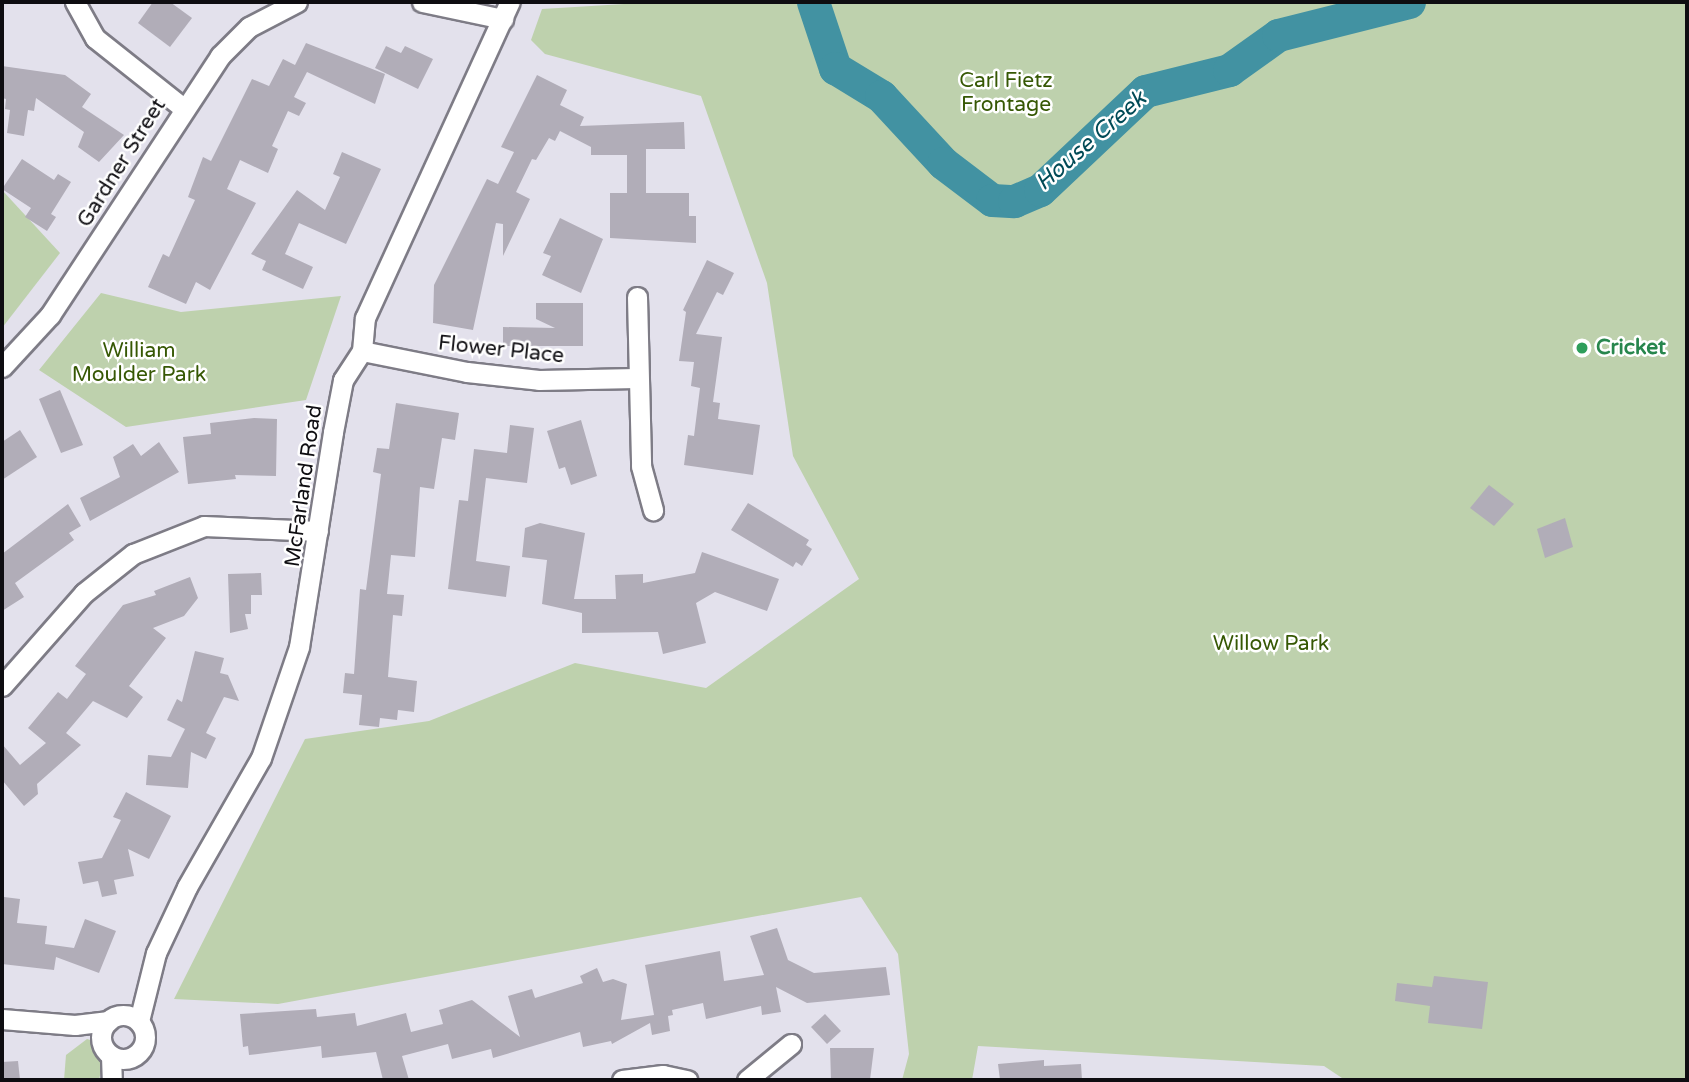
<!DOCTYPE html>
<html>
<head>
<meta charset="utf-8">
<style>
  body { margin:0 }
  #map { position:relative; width:1689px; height:1082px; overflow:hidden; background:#e3e1ec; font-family:"Varela Round",sans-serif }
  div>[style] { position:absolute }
  .green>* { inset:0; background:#bed1ad }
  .river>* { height:33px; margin:-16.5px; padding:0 16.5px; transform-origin:16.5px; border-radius:16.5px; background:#4292a2 }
  .building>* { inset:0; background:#b1adb8 }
  .roads { filter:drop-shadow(2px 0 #7e7c86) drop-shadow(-2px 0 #7e7c86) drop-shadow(0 2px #7e7c86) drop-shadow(0 -2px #7e7c86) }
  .minor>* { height:19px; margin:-9.5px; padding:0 9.5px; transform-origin:9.5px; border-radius:9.5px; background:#fff }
  .minor>.ring { margin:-9.5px; padding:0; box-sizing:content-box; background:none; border:19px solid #fff; border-radius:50% }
  .dots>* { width:19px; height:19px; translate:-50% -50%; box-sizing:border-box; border:4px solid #fff; border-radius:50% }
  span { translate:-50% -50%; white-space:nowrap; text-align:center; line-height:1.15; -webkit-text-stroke:5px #fff; paint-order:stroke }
  .park-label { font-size:21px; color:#365804 }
  .street-label { font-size:21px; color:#0e0d11 }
  .leisure-label { font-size:21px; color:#27864d; font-weight:700 }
  .left { translate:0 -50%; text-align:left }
  .water-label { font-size:23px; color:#004a56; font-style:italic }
  .frame { position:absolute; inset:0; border:4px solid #0e0d11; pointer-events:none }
</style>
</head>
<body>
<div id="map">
  <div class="green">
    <i style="clip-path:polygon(657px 2px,1687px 2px,1687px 1080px,1345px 1080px,1324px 1066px,978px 1046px,972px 1080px,902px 1080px,909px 1054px,898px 954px,861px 897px,278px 1004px,174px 999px,305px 739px,429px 721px,575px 663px,706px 688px,859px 579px,793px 456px,767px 283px,701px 96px,545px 54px,531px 40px,542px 9px)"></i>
    <i style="clip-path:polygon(2px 190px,60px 253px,2px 328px)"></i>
    <i style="clip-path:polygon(101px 293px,181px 312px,341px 296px,306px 400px,126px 427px,39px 370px)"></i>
    <i style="clip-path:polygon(87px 1039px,97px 1042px,104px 1057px,99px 1080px,64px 1080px,66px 1055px)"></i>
  </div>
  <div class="river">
    <i style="left:813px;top:2px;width:70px;rotate:71.6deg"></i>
    <i style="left:835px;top:68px;width:54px;rotate:31.3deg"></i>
    <i style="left:881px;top:96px;width:91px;rotate:47.2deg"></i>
    <i style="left:943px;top:163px;width:61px;rotate:37.1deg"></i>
    <i style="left:992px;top:200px;width:22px;rotate:3deg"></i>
    <i style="left:1014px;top:201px;width:28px;rotate:-23deg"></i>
    <i style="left:1040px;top:190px;width:144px;rotate:-43.3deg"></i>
    <i style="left:1145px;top:91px;width:87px;rotate:-14deg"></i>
    <i style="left:1229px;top:70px;width:60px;rotate:-35.5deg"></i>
    <i style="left:1278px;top:35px;width:135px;rotate:-14.1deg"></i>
  </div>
  <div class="building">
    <i style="clip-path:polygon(153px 2px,170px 2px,192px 18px,170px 47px,138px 23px)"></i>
    <i style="clip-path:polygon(306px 43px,385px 74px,375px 104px,307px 72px,294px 97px,306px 103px,299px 116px,288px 111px,272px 146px,278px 149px,268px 173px,240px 160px,227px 189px,256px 203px,210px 290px,196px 282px,186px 304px,148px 287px,163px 254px,169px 257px,195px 200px,188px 197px,203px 157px,211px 161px,252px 79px,269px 86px,283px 59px,295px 65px)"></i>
    <i style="clip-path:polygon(386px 46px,401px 53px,405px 46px,433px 59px,418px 89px,375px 68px)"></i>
    <i style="clip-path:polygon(2px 66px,65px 75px,91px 94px,82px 107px,124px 135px,99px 162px,78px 147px,84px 132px,36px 98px,34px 111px,28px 110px,24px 136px,7px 133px,10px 110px,5px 109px,6px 99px,2px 98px)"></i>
    <i style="clip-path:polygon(537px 75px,567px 90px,560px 105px,584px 117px,580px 126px,684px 122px,685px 149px,646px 149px,646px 193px,689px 193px,689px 216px,696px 216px,696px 243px,610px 238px,610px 193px,627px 193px,627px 155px,591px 155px,591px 147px,560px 131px,555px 141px,549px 138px,536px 160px,532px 159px,516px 192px,530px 199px,503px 256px,503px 224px,496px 223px,473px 330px,433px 323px,434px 285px,487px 179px,498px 184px,514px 152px,501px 147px)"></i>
    <i style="clip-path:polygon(342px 152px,381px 169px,346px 244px,299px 223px,285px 254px,313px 267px,303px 289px,262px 270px,266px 261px,251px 254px,297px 190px,325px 210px,340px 177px,333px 174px)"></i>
    <i style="clip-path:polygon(22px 159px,54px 180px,58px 174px,71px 182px,51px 214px,56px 217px,47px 231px,25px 217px,31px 208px,2px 189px)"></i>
    <i style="clip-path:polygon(560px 218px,603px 239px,581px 293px,542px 275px,551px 256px,543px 253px)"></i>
    <i style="clip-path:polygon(707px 260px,734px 273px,723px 295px,717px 292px,696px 334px,722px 337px,713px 402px,720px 403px,718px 419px,760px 425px,753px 475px,684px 465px,688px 435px,694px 436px,700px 388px,691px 386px,694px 362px,679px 361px,686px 312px,683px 310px)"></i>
    <i style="clip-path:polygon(536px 303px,583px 303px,583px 346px,503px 346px,503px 327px,555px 328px,536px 319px)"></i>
    <i style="clip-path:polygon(60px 390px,83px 445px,61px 453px,39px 399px)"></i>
    <i style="clip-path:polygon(396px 403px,459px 413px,455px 440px,442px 438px,434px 489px,420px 487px,415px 557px,391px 555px,387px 594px,404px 595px,402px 616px,393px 615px,388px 677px,417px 681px,414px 712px,398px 710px,397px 720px,380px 718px,379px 727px,359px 725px,362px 695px,343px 693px,345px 673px,354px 674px,360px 589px,366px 590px,381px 474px,373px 472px,377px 448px,389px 449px)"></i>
    <i style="clip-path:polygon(254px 418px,277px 419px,276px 476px,235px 475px,236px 479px,188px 484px,183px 437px,211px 434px,210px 423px)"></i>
    <i style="clip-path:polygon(581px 420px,597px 476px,571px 485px,565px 467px,559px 469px,547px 431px)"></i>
    <i style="clip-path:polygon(510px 425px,534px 428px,527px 483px,486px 478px,476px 561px,510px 566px,506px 597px,448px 589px,459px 500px,468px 501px,474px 449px,507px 453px)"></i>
    <i style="clip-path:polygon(20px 430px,37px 457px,2px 480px,2px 442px)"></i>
    <i style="clip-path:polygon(159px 442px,179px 472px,90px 521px,80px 498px,120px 477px,113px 457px,133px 444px,141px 456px)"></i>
    <i style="clip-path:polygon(1489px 485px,1514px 504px,1494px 526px,1470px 508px)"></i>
    <i style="clip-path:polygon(748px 503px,809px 540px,806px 545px,812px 549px,802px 566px,796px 562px,793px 567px,731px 530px)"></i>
    <i style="clip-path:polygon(68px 504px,81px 526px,69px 533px,74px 540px,15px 583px,24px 597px,2px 611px,2px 554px)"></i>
    <i style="clip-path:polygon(1565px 518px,1573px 547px,1545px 558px,1537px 529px)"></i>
    <i style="clip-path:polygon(540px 523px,585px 533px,574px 599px,616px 599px,615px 575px,643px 574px,643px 583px,695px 573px,702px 552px,779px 579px,767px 611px,715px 592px,696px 603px,706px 643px,663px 654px,658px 632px,582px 633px,582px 613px,542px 604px,547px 560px,522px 557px,525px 528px)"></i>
    <i style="clip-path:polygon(261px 573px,262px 595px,251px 595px,251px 614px,245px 614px,248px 629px,230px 633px,228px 574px)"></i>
    <i style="clip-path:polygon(190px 577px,198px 598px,184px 616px,153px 628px,166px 638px,129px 686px,143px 697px,127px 718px,93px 701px,66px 733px,81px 745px,37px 784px,38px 794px,24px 806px,2px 780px,2px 744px,20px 765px,46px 743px,28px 728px,58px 692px,67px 699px,86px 674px,75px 666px,123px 605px,156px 595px,154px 591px)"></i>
    <i style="clip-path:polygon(195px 651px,224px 658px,220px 673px,228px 675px,239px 701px,224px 697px,206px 733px,216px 738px,206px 759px,191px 752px,188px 788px,146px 785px,148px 755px,171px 757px,185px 729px,167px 720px,177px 699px,182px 702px)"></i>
    <i style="clip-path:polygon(126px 792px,171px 816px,149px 859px,128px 849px,134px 876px,114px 880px,117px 894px,102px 897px,98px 881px,83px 884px,78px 862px,102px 858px,121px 820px,113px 817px)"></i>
    <i style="clip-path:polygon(4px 897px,20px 899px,17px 923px,47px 926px,45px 944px,74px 948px,85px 919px,116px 931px,99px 973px,56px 957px,54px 970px,2px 964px)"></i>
    <i style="clip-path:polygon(777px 928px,788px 960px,814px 973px,886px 967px,890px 995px,807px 1003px,776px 987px,781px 1012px,762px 1015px,761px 1006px,706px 1019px,703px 1003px,672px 1010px,673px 1015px,668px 1016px,670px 1031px,652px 1035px,650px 1023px,612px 1044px,611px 1041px,583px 1047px,580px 1032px,493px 1058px,491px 1049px,452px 1059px,448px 1044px,402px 1056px,409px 1080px,383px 1080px,376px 1052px,322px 1058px,321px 1046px,249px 1055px,248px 1046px,243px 1047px,240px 1014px,316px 1009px,317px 1017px,355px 1013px,357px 1026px,406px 1013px,411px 1032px,443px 1024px,439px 1010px,472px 1000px,520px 1037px,508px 996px,532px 989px,535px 998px,583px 983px,580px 976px,597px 968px,603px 982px,613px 979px,627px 984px,621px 1020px,654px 1015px,645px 965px,720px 951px,724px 981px,764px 975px,750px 936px)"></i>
    <i style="clip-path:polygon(1434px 976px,1488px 982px,1482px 1029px,1428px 1023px,1430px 1006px,1395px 1001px,1397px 983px,1432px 987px)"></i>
    <i style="clip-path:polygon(825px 1014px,841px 1031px,827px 1044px,811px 1027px)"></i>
    <i style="clip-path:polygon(830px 1048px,874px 1048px,870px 1080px,831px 1080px)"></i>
    <i style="clip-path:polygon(1044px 1060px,1044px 1066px,1081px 1064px,1082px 1080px,1000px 1080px,998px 1064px)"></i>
    <i style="clip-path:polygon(18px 1061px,20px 1080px,2px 1080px,2px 1062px)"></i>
  </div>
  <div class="roads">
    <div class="minor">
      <i style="left:75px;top:2px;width:41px;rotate:60.9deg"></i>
      <i style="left:95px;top:38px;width:111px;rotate:38.4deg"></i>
      <i style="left:422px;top:2px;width:83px;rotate:11.9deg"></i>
      <i style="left:637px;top:297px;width:169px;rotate:88.6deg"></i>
      <i style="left:641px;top:466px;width:46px;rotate:74.7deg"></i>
      <i style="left:362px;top:351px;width:107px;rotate:11.3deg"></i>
      <i style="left:467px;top:372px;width:72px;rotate:6.3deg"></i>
      <i style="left:539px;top:380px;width:97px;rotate:-1.2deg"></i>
      <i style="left:2px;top:367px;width:71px;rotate:-47.3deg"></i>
      <i style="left:50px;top:315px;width:310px;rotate:-56.7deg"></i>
      <i style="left:220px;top:56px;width:41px;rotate:-45deg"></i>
      <i style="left:249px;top:27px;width:54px;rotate:-27.5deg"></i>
      <i style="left:2px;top:686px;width:124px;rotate:-48.6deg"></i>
      <i style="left:84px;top:593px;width:63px;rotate:-38.5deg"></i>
      <i style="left:133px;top:554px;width:76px;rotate:-21.5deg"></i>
      <i style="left:204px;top:526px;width:114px;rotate:2.5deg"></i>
      <i class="ring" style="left:101px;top:1015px;width:25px;height:25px"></i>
      <i style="left:2px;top:1019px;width:73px;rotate:4.7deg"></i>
      <i style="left:75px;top:1025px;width:34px;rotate:-7deg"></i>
      <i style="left:139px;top:1021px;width:70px;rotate:-76deg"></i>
      <i style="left:156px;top:953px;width:73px;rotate:-64.8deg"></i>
      <i style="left:187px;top:887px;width:149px;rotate:-60.2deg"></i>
      <i style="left:261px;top:758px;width:117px;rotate:-71.1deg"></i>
      <i style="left:299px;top:647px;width:218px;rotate:-81deg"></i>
      <i style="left:333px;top:432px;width:53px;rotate:-79.1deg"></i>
      <i style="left:343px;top:380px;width:35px;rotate:-57deg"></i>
      <i style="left:362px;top:351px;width:33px;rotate:-85deg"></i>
      <i style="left:365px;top:318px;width:348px;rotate:-65.4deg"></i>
      <i style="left:111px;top:1056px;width:24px;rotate:88deg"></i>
      <i style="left:622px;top:1080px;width:41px;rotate:-7deg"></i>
      <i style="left:663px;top:1075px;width:25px;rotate:12deg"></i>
      <i style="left:747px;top:1080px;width:57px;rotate:-39.3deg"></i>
    </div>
  </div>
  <div class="dots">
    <i style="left:1582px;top:348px;background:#2e9e5b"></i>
  </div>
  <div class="park-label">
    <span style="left:1006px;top:93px">Carl Fietz<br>Frontage</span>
    <span style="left:139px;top:363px">William<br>Moulder Park</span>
    <span style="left:1271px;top:644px">Willow Park</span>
  </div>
  <div class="street-label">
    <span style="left:122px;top:163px;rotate:-58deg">Gardner Street</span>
    <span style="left:501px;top:350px;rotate:6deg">Flower Place</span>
    <span style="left:304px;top:486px;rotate:-82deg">McFarland Road</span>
  </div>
  <div class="leisure-label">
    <span class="left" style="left:1596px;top:348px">Cricket</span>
  </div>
  <div class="water-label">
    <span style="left:1091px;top:141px;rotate:-41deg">House Creek</span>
  </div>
  <div class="frame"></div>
</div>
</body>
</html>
